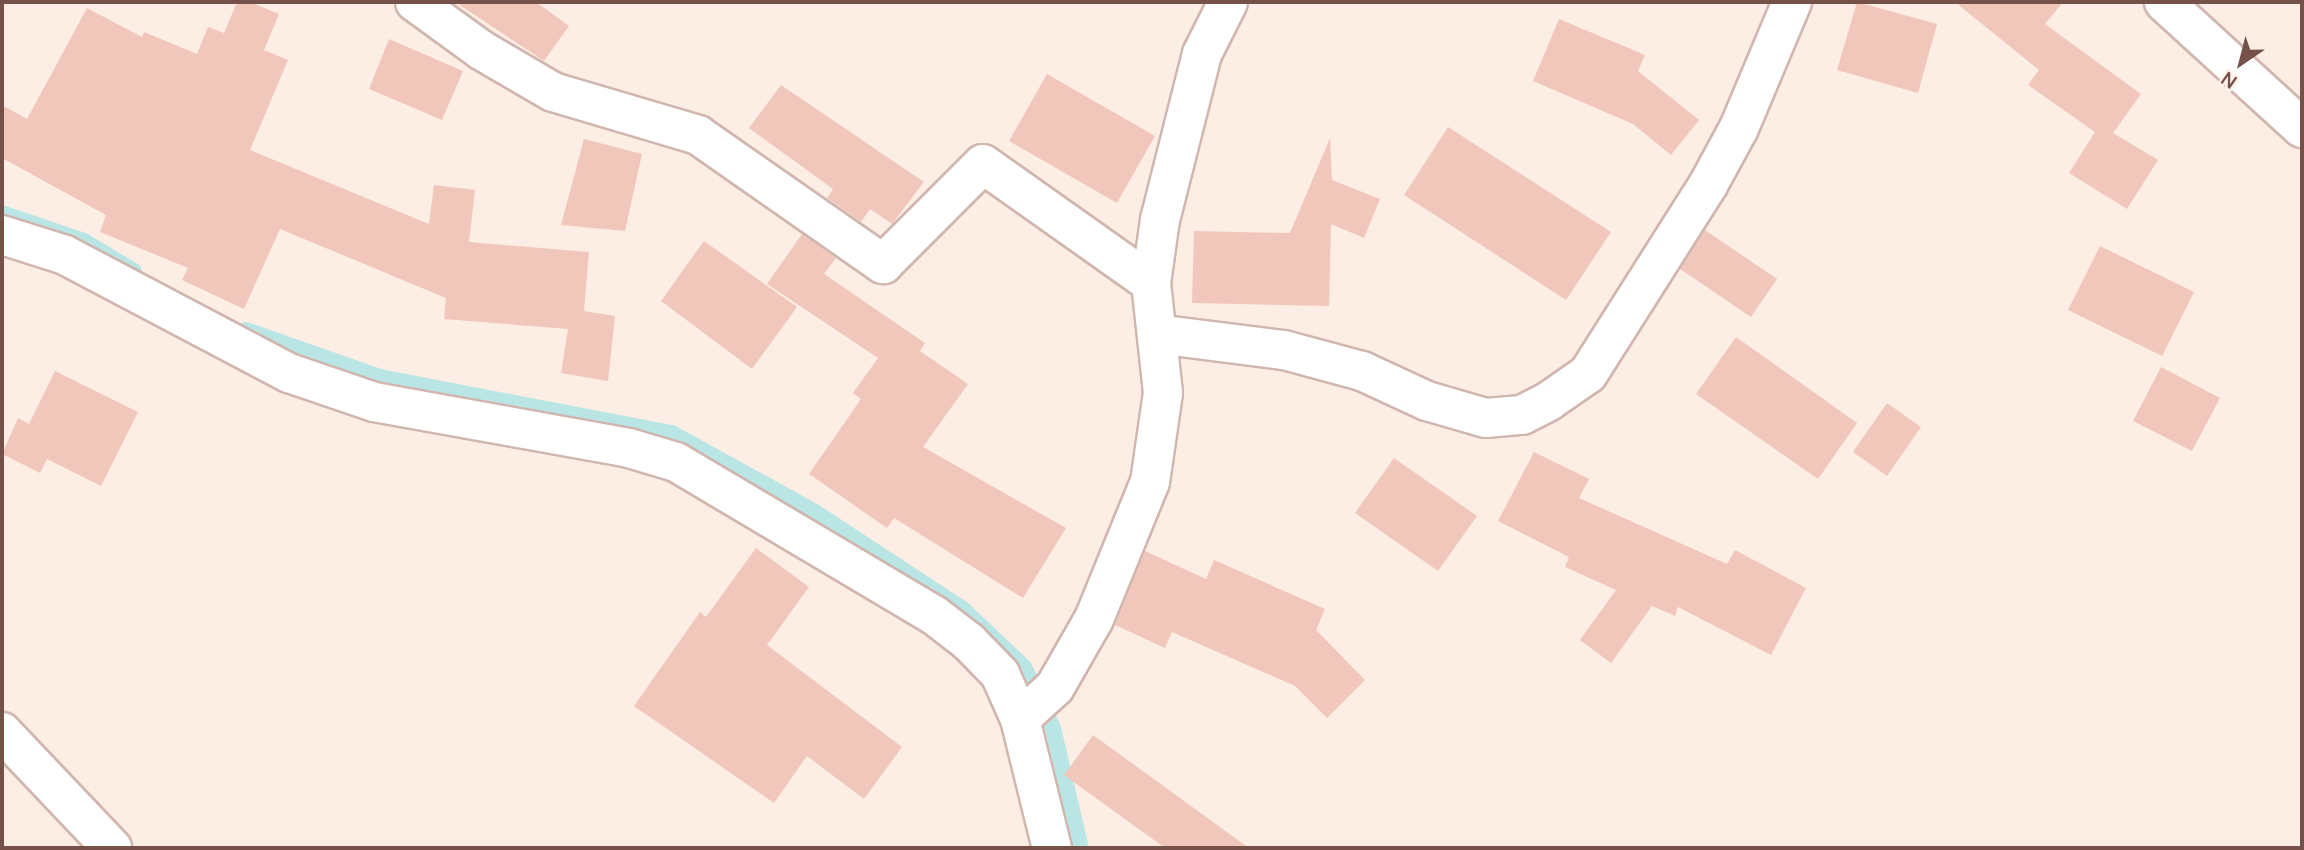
<!DOCTYPE html>
<html>
<head>
<meta charset="utf-8">
<style>
  body { margin:0 }
  #map { position:relative; width:2304px; height:850px; overflow:hidden; background:#fceee4; font-family:Manrope,sans-serif }
  div>[style] { position:absolute }
  .stream>* { height:16px; margin:-8px; padding:0 8px; transform-origin:8px; border-radius:8px; background:#b9e6e4 }
  .building>* { inset:0; background:#f1c7bc }
  .roads { filter:drop-shadow(2px 0 #d0b6ae) drop-shadow(-2px 0 #d0b6ae) drop-shadow(0 2px #d0b6ae) drop-shadow(0 -2px #d0b6ae) }
  .minor>* { height:38px; margin:-19px; padding:0 19px; transform-origin:19px; border-radius:19px; background:#fff }
  .secondary>* { height:38px; margin:-19px; padding:0 19px; transform-origin:19px; border-radius:19px; background:#fff }
  span { translate:-50% -50%; white-space:nowrap; text-align:center; line-height:1.15; -webkit-text-stroke:6px #fff3eb; paint-order:stroke }
  .frame { position:absolute; inset:0; border:4px solid #75514a; pointer-events:none }
  .north { position:absolute; left:2206px; top:28px; width:70px; height:70px; -webkit-text-stroke:5px #fff3eb; paint-order:stroke; rotate:215deg; font-size:19px; font-weight:700; line-height:28px; text-align:center; color:#75514a }
  .north::after { content:''; display:block; margin:auto; width:24px; height:32px; background:#75514a; clip-path:polygon(50% 0,100% 100%,50% 72%,0 100%) }
</style>
</head>
<body>
<div id="map">
  <div class="stream">
    <i style="left:2px;top:213px;width:87px;rotate:18.9deg"></i>
    <i style="left:84px;top:241px;width:58px;rotate:31deg"></i>
    <i style="left:246px;top:330px;width:142px;rotate:19.3deg"></i>
    <i style="left:380px;top:377px;width:297px;rotate:10.9deg"></i>
    <i style="left:672px;top:433px;width:163px;rotate:28.9deg"></i>
    <i style="left:815px;top:512px;width:178px;rotate:33.3deg"></i>
    <i style="left:964px;top:610px;width:83px;rotate:43.5deg"></i>
    <i style="left:1024px;top:667px;width:68px;rotate:64.6deg"></i>
    <i style="left:1053px;top:728px;width:123px;rotate:76.9deg"></i>
  </div>
  <div class="building">
    <i style="clip-path:polygon(237px 2px,250px 2px,279px 14px,264px 50px,288px 60px,250px 150px,429px 224px,434px 185px,475px 190px,469px 242px,589px 252px,584px 311px,615px 316px,608px 381px,561px 373px,568px 329px,444px 319px,446px 298px,280px 229px,244px 309px,182px 280px,188px 268px,100px 232px,106px 215px,2px 158px,2px 105px,27px 119px,87px 8px,142px 37px,144px 32px,197px 54px,208px 27px,224px 33px)"></i>
    <i style="clip-path:polygon(455px 2px,536px 2px,569px 26px,544px 61px)"></i>
    <i style="clip-path:polygon(1857px 2px,1937px 24px,1918px 93px,1837px 70px)"></i>
    <i style="clip-path:polygon(1955px 2px,2063px 2px,2045px 24px,2141px 94px,2113px 133px,2158px 160px,2127px 209px,2069px 173px,2095px 132px,2028px 85px,2039px 70px)"></i>
    <i style="clip-path:polygon(1559px 19px,1645px 55px,1638px 71px,1699px 120px,1671px 155px,1633px 124px,1533px 81px)"></i>
    <i style="clip-path:polygon(389px 39px,463px 71px,442px 120px,369px 89px)"></i>
    <i style="clip-path:polygon(1047px 74px,1155px 136px,1117px 203px,1009px 141px)"></i>
    <i style="clip-path:polygon(781px 85px,924px 182px,892px 224px,870px 209px,861px 222px,827px 198px,833px 189px,749px 128px)"></i>
    <i style="clip-path:polygon(1448px 127px,1611px 232px,1566px 300px,1404px 195px)"></i>
    <i style="clip-path:polygon(1330px 138px,1332px 180px,1380px 199px,1364px 238px,1331px 224px,1329px 306px,1192px 303px,1194px 231px,1290px 233px)"></i>
    <i style="clip-path:polygon(584px 139px,642px 154px,625px 231px,561px 225px)"></i>
    <i style="clip-path:polygon(1705px 230px,1777px 279px,1751px 317px,1680px 269px)"></i>
    <i style="clip-path:polygon(802px 234px,836px 258px,824px 274px,925px 343px,920px 351px,968px 384px,923px 447px,1066px 528px,1023px 598px,894px 518px,887px 528px,809px 474px,861px 399px,853px 393px,878px 358px,767px 284px)"></i>
    <i style="clip-path:polygon(704px 241px,797px 307px,752px 369px,661px 301px)"></i>
    <i style="clip-path:polygon(2100px 246px,2194px 292px,2162px 356px,2068px 310px)"></i>
    <i style="clip-path:polygon(1736px 337px,1857px 423px,1818px 479px,1696px 394px)"></i>
    <i style="clip-path:polygon(2161px 367px,2220px 398px,2192px 451px,2133px 421px)"></i>
    <i style="clip-path:polygon(55px 371px,138px 412px,101px 486px,47px 459px,40px 473px,2px 454px,18px 418px,29px 424px)"></i>
    <i style="clip-path:polygon(1887px 403px,1921px 427px,1887px 476px,1853px 452px)"></i>
    <i style="clip-path:polygon(1534px 452px,1589px 479px,1579px 498px,1727px 564px,1735px 550px,1806px 588px,1771px 655px,1678px 607px,1675px 616px,1652px 606px,1611px 663px,1580px 640px,1616px 590px,1565px 567px,1569px 557px,1498px 521px)"></i>
    <i style="clip-path:polygon(1394px 458px,1477px 516px,1438px 571px,1355px 513px)"></i>
    <i style="clip-path:polygon(756px 548px,809px 587px,767px 645px,902px 747px,864px 799px,807px 756px,774px 803px,634px 706px,700px 612px,706px 617px)"></i>
    <i style="clip-path:polygon(1145px 551px,1206px 579px,1214px 560px,1325px 609px,1316px 630px,1365px 680px,1327px 718px,1295px 686px,1172px 632px,1165px 648px,1115px 625px)"></i>
    <i style="clip-path:polygon(1093px 735px,1249px 848px,1165px 848px,1064px 775px)"></i>
  </div>
  <div class="roads">
    <div class="minor">
      <i style="left:415px;top:2px;width:82px;rotate:36deg"></i>
      <i style="left:481px;top:50px;width:83px;rotate:30.3deg"></i>
      <i style="left:553px;top:92px;width:151px;rotate:16.5deg"></i>
      <i style="left:698px;top:135px;width:226px;rotate:34.9deg"></i>
      <i style="left:883px;top:264px;width:141px;rotate:-45deg"></i>
      <i style="left:983px;top:164px;width:206px;rotate:35.3deg"></i>
      <i style="left:2px;top:235px;width:66px;rotate:17.6deg"></i>
      <i style="left:65px;top:255px;width:253px;rotate:27.8deg"></i>
      <i style="left:289px;top:373px;width:90px;rotate:18.8deg"></i>
      <i style="left:374px;top:402px;width:259px;rotate:10.2deg"></i>
      <i style="left:629px;top:448px;width:49px;rotate:16.6deg"></i>
      <i style="left:676px;top:462px;width:300px;rotate:30.7deg"></i>
      <i style="left:934px;top:615px;width:44px;rotate:37.6deg"></i>
      <i style="left:969px;top:642px;width:45px;rotate:45.9deg"></i>
      <i style="left:1000px;top:674px;width:49px;rotate:66deg"></i>
      <i style="left:1020px;top:719px;width:133px;rotate:76.1deg"></i>
      <i style="left:1157px;top:334px;width:128px;rotate:7.2deg"></i>
      <i style="left:1284px;top:350px;width:81px;rotate:15.1deg"></i>
      <i style="left:1362px;top:371px;width:72px;rotate:24.8deg"></i>
      <i style="left:1427px;top:401px;width:61px;rotate:16.1deg"></i>
      <i style="left:1486px;top:418px;width:36px;rotate:-5deg"></i>
      <i style="left:1522px;top:415px;width:30px;rotate:-27deg"></i>
      <i style="left:1549px;top:401px;width:47px;rotate:-34.7deg"></i>
      <i style="left:1588px;top:374px;width:224px;rotate:-57.6deg"></i>
      <i style="left:1708px;top:185px;width:65px;rotate:-61.5deg"></i>
      <i style="left:1739px;top:128px;width:137px;rotate:-67.2deg"></i>
      <i style="left:1020px;top:719px;width:47px;rotate:-42.4deg"></i>
      <i style="left:1055px;top:687px;width:78px;rotate:-60.2deg"></i>
      <i style="left:1094px;top:619px;width:148px;rotate:-67.8deg"></i>
      <i style="left:1150px;top:482px;width:90px;rotate:-81.7deg"></i>
      <i style="left:1163px;top:393px;width:111px;rotate:-96.2deg"></i>
      <i style="left:1151px;top:283px;width:64px;rotate:-81.9deg"></i>
      <i style="left:1160px;top:220px;width:171px;rotate:-75.8deg"></i>
      <i style="left:1202px;top:54px;width:58px;rotate:-63.4deg"></i>
      <i style="left:2px;top:732px;width:160px;rotate:46.5deg"></i>
    </div>
    <div class="secondary">
      <i style="left:2164px;top:2px;width:187px;rotate:42.4deg"></i>
    </div>
  </div>
  <div class="frame"></div>
  <div class="north">N</div>
</div>
</body>
</html>
